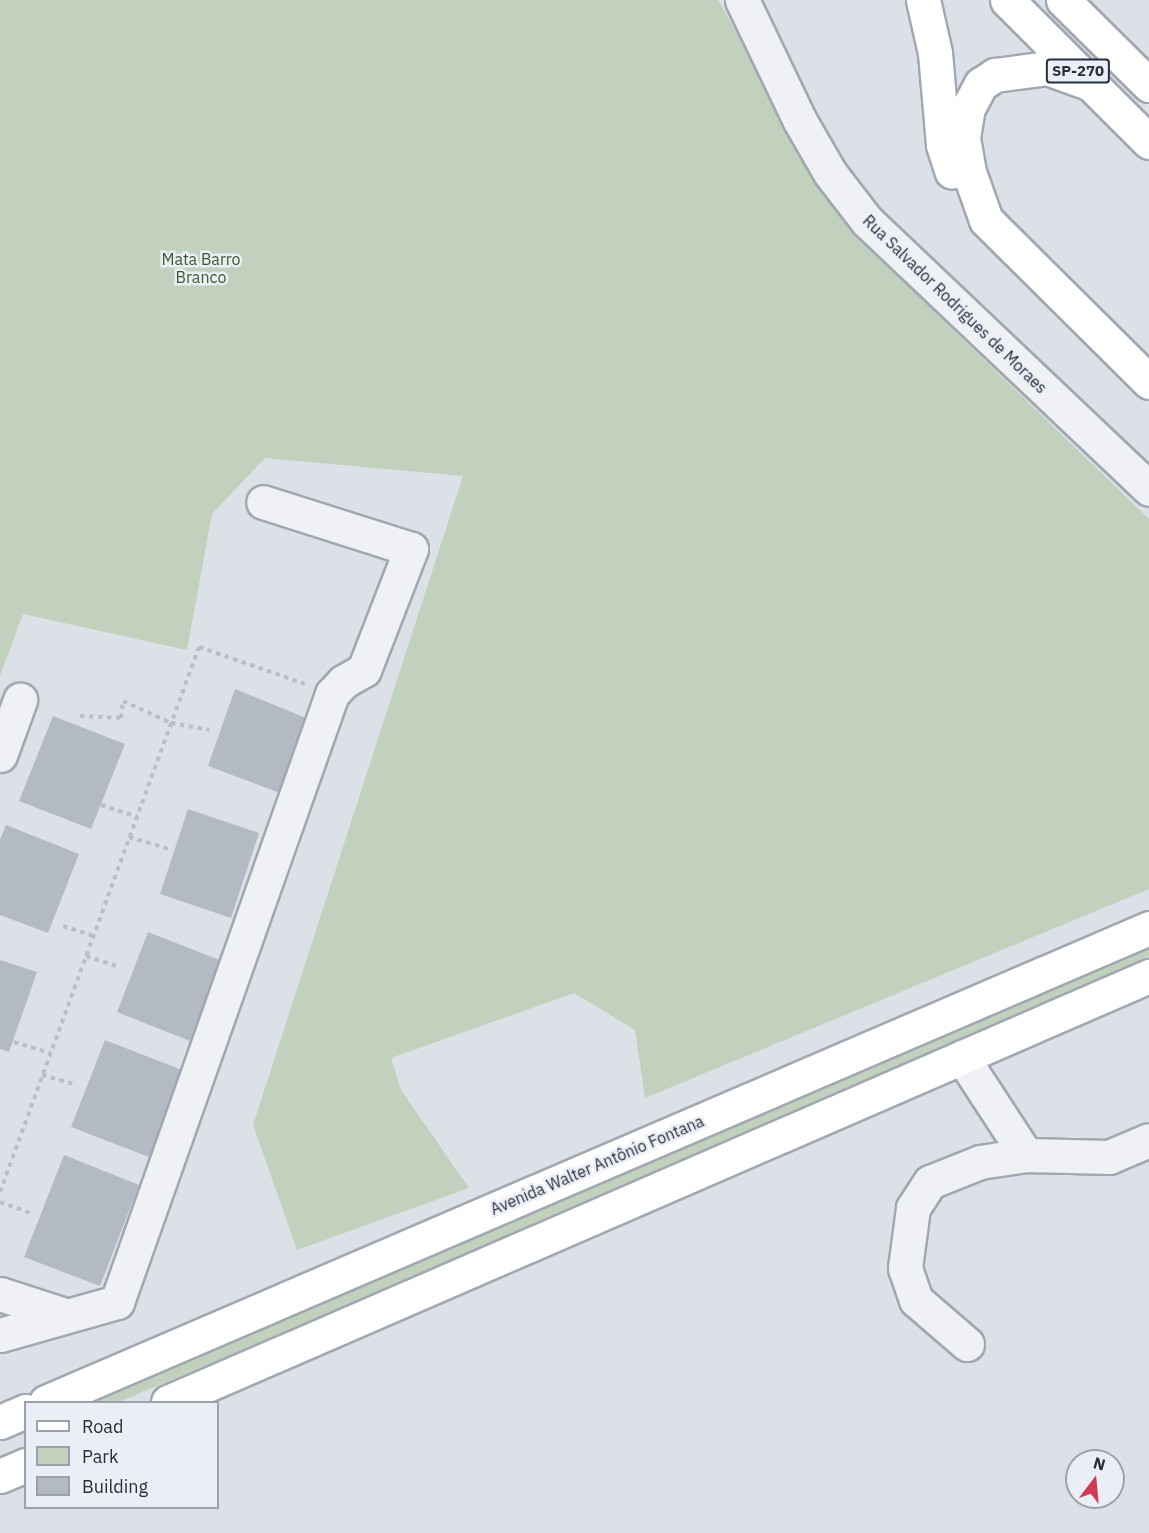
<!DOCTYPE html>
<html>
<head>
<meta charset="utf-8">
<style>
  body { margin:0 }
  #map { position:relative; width:1149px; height:1533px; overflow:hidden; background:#dce1e7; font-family:"IBM Plex Sans",sans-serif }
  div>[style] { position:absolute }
  .green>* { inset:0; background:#c2d1bd }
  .building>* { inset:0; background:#b3bac4 }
  .path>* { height:4px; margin-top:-2px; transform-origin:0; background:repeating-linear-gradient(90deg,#babfc5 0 4.5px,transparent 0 9px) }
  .roads { filter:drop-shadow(2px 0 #a1a8b1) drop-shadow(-2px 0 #a1a8b1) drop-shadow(0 2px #a1a8b1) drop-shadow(0 -2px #a1a8b1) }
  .minor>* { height:33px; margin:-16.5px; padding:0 16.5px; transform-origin:16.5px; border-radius:16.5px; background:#eff1f5 }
  .major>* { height:33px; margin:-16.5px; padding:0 16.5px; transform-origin:16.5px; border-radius:16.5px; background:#fff }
  .highway>* { height:33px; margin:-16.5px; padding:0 16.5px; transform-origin:16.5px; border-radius:16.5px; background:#fff }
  span { translate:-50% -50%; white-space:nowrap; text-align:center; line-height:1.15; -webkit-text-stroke:5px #ebeff5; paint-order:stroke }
  .shield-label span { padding:2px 4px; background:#ebeff5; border:2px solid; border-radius:4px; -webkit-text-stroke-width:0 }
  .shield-label { font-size:15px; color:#252f3e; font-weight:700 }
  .park-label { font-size:16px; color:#3a5a32 }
  .street-label { font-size:16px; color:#252f3e }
  .legend { position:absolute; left:24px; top:1401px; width:195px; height:108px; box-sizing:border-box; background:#ebeff5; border:2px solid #9ca2ac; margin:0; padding:8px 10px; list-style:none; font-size:18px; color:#252f3e }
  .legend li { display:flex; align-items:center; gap:12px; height:30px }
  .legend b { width:30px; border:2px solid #9ca2ac }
  .north { position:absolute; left:1065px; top:1449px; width:60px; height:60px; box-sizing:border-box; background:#ebeff5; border:2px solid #9ca2ac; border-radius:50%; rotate:16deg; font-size:16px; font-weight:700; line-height:24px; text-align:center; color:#252f3e }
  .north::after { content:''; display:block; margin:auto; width:21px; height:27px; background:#d43953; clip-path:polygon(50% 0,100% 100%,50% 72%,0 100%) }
</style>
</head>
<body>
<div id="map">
  <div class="green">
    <i style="clip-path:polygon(0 0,718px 0,852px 232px,1149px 519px,1149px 889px,645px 1098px,635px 1030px,574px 993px,391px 1058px,401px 1090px,469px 1188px,297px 1250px,253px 1125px,463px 476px,265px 458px,212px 514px,187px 650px,23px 614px,0 676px)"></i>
    <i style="clip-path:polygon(1149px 934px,1149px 956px,704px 1154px,119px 1402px,59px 1402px)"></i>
  </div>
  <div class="building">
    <i style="clip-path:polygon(235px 689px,316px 722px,288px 796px,208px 766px)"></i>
    <i style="clip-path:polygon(53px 716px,125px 744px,91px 829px,19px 801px)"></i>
    <i style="clip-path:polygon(188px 809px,259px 833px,231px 918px,160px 894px)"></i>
    <i style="clip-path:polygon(6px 825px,79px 854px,48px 933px,0 915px,0 840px)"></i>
    <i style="clip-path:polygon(148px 932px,222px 961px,190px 1041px,117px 1012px)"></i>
    <i style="clip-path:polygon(0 960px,37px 972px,9px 1052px,0 1049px)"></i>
    <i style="clip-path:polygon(105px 1040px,182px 1070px,149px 1157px,71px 1127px)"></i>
    <i style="clip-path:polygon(64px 1155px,139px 1185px,100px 1286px,24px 1257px)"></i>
  </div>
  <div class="path">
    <i style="left:80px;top:716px;width:41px;rotate:2.8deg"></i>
    <i style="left:121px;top:718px;width:17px;rotate:-83deg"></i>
    <i style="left:123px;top:701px;width:53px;rotate:24.6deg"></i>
    <i style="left:171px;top:723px;width:39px;rotate:10deg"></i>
    <i style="left:101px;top:805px;width:38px;rotate:18deg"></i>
    <i style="left:129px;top:837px;width:42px;rotate:16.7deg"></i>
    <i style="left:63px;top:926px;width:32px;rotate:18deg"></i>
    <i style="left:86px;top:956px;width:32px;rotate:18deg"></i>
    <i style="left:14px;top:1042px;width:38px;rotate:17deg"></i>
    <i style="left:42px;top:1075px;width:36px;rotate:16deg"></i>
    <i style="left:0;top:1192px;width:580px;rotate:-69.94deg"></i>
    <i style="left:199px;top:647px;width:112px;rotate:19.2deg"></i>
    <i style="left:0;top:1202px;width:32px;rotate:20deg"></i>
  </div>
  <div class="roads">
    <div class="minor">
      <i style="left:742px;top:0;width:134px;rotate:64.4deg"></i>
      <i style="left:800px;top:121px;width:60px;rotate:60deg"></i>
      <i style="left:830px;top:173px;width:61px;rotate:52.4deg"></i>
      <i style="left:867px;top:221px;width:389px;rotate:43.5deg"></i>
      <i style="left:0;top:755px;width:59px;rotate:-70deg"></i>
      <i style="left:962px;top:1057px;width:117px;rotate:56.9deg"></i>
      <i style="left:0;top:1294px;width:68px;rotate:17.9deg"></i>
      <i style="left:0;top:1335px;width:122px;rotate:-15.8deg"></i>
      <i style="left:117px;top:1302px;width:645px;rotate:-70.53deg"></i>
      <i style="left:332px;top:694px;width:16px;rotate:-47deg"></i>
      <i style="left:343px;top:682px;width:24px;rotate:-30deg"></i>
      <i style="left:364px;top:670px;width:130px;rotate:-68.8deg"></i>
      <i style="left:411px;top:549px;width:155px;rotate:-162.4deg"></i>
      <i style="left:967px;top:1344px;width:67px;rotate:-139.2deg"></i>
      <i style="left:916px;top:1300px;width:34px;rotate:-109deg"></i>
      <i style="left:905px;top:1268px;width:61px;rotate:-82.4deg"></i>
      <i style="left:913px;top:1208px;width:31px;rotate:-57deg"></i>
      <i style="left:930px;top:1182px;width:54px;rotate:-21.8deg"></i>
      <i style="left:980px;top:1162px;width:47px;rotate:-8.7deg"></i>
      <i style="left:1026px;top:1155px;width:83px;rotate:1.4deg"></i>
      <i style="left:1109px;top:1157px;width:43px;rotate:-23deg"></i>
    </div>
    <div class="major">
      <i style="left:986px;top:220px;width:230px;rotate:44.8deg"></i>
      <i style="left:46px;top:1402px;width:1201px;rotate:-23.25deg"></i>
      <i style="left:168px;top:1402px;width:1070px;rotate:-23.47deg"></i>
      <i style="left:0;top:1422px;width:28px;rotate:-23deg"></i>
      <i style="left:0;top:1476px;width:28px;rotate:-23deg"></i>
    </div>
    <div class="highway">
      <i style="left:923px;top:0;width:54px;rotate:77.2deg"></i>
      <i style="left:935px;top:53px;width:92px;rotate:85deg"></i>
      <i style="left:943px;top:145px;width:28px;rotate:72deg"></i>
      <i style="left:1007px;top:0;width:201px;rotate:45deg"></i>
      <i style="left:1063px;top:0;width:121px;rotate:44.7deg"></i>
      <i style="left:986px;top:220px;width:51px;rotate:-109.5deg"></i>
      <i style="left:969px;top:172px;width:35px;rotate:-100deg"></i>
      <i style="left:963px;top:138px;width:30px;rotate:-81deg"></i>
      <i style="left:968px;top:108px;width:27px;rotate:-62deg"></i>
      <i style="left:981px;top:84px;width:17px;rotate:-33deg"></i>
      <i style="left:995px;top:75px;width:52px;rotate:-7.7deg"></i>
      <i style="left:1047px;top:68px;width:47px;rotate:20deg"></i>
    </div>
  </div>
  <div class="shield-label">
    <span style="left:1078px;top:71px">SP-270</span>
  </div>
  <div class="park-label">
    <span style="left:201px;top:268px">Mata Barro<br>Branco</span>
  </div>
  <div class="street-label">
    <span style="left:955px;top:304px;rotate:44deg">Rua Salvador Rodrigues de Moraes</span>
    <span style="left:597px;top:1165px;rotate:-23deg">Avenida Walter Antônio Fontana</span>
  </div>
  <ul class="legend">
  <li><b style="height:8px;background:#fff"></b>Road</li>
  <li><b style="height:16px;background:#c2d1bd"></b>Park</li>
  <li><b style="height:16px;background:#b3bac4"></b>Building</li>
  </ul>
  <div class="north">N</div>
</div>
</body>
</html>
